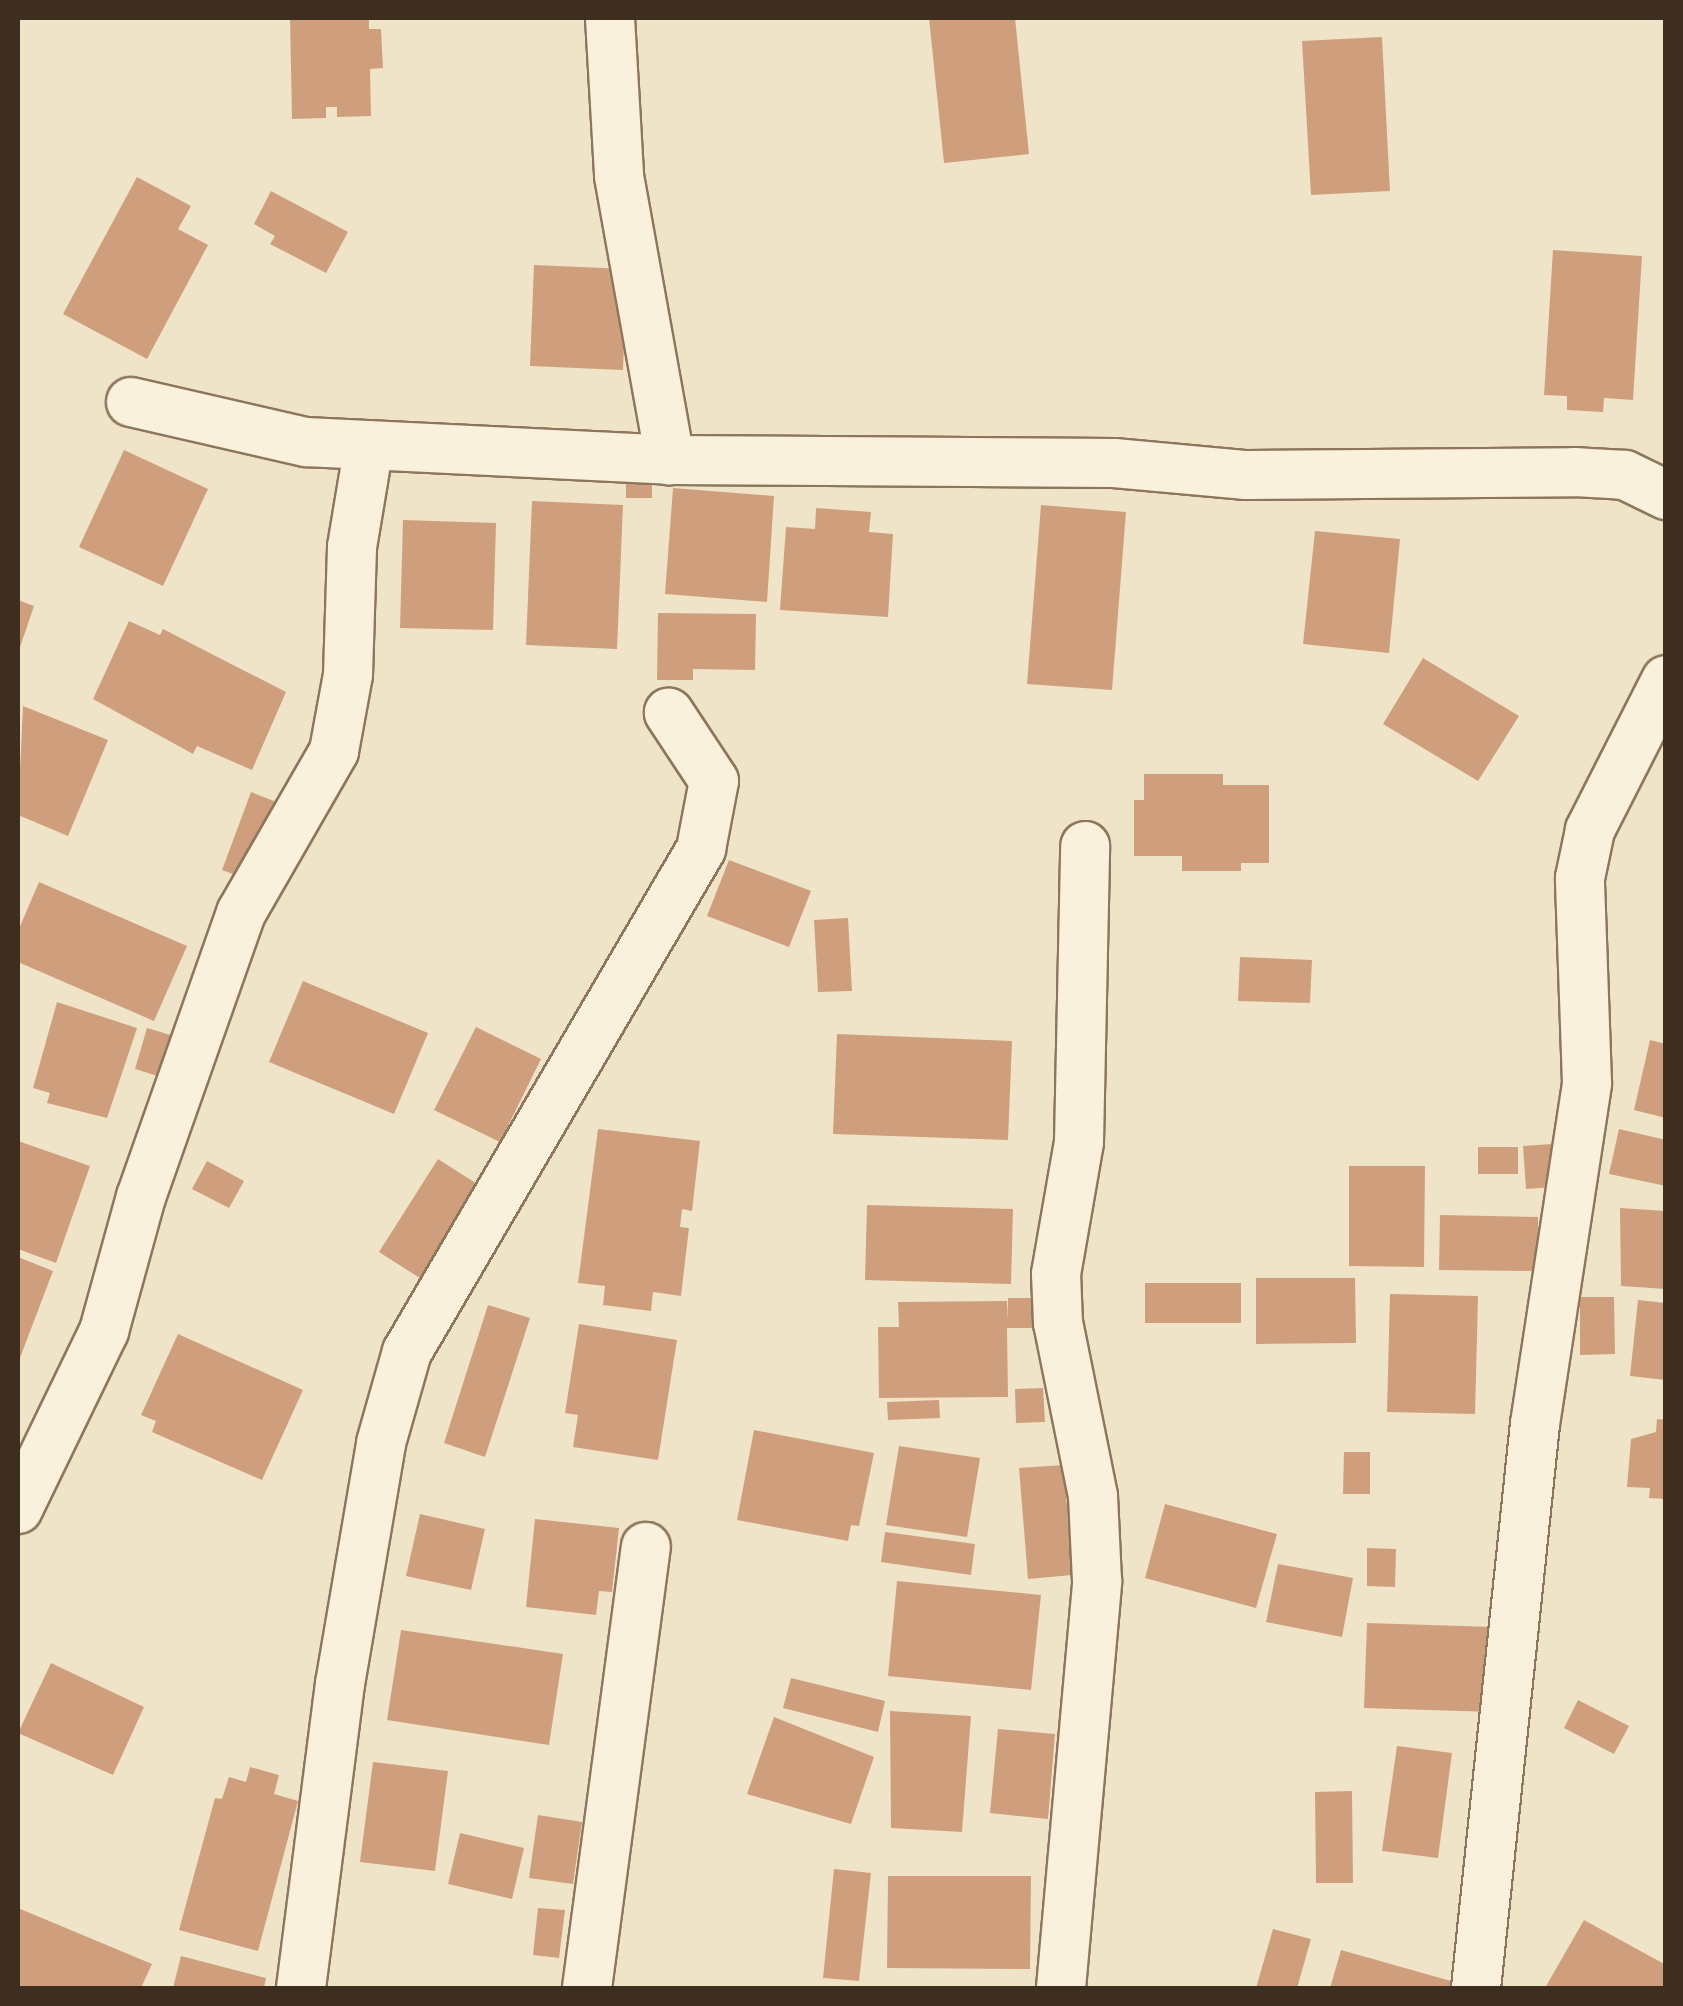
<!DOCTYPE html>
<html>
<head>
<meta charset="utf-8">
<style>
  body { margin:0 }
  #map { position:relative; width:1683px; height:2006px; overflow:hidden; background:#f0e4c8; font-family:"Crimson Pro",serif }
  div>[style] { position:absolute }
  .building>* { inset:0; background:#cf9f7d }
  .roads { filter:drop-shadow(2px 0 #8d765c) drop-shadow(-2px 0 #8d765c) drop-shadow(0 2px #8d765c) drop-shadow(0 -2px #8d765c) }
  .minor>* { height:48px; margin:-24px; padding:0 24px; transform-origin:24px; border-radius:24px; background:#faf1dc }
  span { translate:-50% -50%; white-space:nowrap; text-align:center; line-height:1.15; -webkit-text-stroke:10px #f7eed8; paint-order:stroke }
  .frame { position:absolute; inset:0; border:20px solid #3d2e20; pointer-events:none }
</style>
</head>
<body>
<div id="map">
  <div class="building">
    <i style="clip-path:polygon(290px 18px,369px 18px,369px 29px,381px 29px,383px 68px,370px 69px,371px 116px,337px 117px,337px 107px,326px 107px,326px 118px,292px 119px)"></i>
    <i style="clip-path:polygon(929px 18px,1015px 18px,1029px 154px,944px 163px)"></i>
    <i style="clip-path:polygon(1382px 37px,1390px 191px,1311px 195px,1302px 41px)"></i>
    <i style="clip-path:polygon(137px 177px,191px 206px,178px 229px,208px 245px,147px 359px,63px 314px)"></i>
    <i style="clip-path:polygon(271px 191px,348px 232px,326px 273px,270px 244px,275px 236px,254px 224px)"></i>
    <i style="clip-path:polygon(1553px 250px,1642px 256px,1633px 400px,1604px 398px,1603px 412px,1567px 410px,1567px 396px,1544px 395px)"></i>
    <i style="clip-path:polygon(534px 265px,627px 269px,623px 370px,530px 366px)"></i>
    <i style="clip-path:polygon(124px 450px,208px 489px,163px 586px,79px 547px)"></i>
    <i style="clip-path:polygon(626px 461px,652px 461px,652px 498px,626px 498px)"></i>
    <i style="clip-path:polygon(673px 488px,774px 496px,767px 602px,665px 594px)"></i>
    <i style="clip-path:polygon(532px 501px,623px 505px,617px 649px,526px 645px)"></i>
    <i style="clip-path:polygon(1041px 505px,1126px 512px,1112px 690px,1027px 684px)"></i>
    <i style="clip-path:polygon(816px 508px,871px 512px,869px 532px,893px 534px,888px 617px,780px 610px,786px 527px,815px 529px)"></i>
    <i style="clip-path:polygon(403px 520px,496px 523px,493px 630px,400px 628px)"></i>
    <i style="clip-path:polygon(1315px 531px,1400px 539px,1389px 653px,1303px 644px)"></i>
    <i style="clip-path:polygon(18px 600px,34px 606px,18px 653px)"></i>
    <i style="clip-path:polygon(658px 613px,756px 614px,755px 670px,693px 669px,693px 680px,657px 680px)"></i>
    <i style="clip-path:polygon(129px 621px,160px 635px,163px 629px,286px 692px,252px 770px,197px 746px,193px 754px,93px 699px)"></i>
    <i style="clip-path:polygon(1423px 658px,1519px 716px,1478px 781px,1383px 724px)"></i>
    <i style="clip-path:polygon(23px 706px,108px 740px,68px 836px,18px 815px)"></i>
    <i style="clip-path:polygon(1144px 774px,1223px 774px,1223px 785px,1269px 785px,1269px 863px,1241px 863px,1241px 871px,1182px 871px,1182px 856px,1134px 856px,1134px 800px,1144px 800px)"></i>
    <i style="clip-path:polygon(251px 792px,284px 805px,255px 882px,222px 870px)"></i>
    <i style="clip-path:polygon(729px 860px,811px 891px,789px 947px,707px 916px)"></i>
    <i style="clip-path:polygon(39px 882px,187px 946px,154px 1021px,18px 962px,18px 931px)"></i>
    <i style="clip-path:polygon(848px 918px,852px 991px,818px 992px,814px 920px)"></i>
    <i style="clip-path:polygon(1240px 957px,1312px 960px,1310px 1003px,1238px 1001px)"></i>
    <i style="clip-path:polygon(303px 981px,428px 1033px,394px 1114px,269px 1062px)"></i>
    <i style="clip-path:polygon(57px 1002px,137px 1028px,107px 1118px,47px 1103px,50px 1093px,33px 1088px)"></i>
    <i style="clip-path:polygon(476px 1027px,541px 1059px,500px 1142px,434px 1110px)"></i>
    <i style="clip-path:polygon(147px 1028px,184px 1039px,171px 1080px,135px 1069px)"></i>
    <i style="clip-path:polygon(837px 1034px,1012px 1041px,1008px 1140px,833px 1134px)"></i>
    <i style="clip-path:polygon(1650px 1040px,1666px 1044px,1666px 1118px,1634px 1110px)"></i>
    <i style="clip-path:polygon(598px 1129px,700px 1141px,692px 1211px,682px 1209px,680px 1227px,689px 1228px,681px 1296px,653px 1292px,651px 1311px,603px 1305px,605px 1286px,578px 1283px)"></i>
    <i style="clip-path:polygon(1619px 1129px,1666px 1140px,1666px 1186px,1609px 1174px)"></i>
    <i style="clip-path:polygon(18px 1141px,90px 1166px,56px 1263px,18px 1249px)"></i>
    <i style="clip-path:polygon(1552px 1144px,1554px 1187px,1526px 1189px,1523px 1146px)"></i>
    <i style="clip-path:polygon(1478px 1147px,1518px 1147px,1518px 1174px,1478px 1174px)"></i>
    <i style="clip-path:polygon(438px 1159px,485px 1189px,426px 1282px,379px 1252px)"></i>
    <i style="clip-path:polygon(207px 1161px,244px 1181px,229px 1208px,192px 1189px)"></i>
    <i style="clip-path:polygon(1349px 1166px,1425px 1166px,1424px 1267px,1349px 1266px)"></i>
    <i style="clip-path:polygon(867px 1205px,1013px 1209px,1011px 1284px,865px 1280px)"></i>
    <i style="clip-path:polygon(1620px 1208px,1666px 1211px,1666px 1289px,1621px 1286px)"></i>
    <i style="clip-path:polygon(1440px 1215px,1538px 1217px,1538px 1271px,1439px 1270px)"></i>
    <i style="clip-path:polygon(18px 1257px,53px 1271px,18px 1363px)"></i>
    <i style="clip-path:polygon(1256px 1278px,1355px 1278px,1356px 1343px,1256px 1344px)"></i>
    <i style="clip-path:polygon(1145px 1283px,1241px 1283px,1241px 1323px,1145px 1323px)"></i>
    <i style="clip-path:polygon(1390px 1294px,1478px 1296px,1475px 1414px,1387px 1412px)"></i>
    <i style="clip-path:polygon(1580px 1297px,1614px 1297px,1615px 1354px,1580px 1355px)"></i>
    <i style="clip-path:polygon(1008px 1298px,1037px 1298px,1037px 1328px,1007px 1328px,1008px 1397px,879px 1398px,878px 1327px,899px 1327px,898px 1302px,1007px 1301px,1008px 1320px)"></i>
    <i style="clip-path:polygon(1638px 1300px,1666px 1303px,1666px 1380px,1630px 1376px)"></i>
    <i style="clip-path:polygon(488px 1305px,530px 1318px,485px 1457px,444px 1443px)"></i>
    <i style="clip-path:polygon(579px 1324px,677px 1340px,658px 1460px,573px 1447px,578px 1415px,565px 1413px)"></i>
    <i style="clip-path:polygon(178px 1334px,303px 1390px,262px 1480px,152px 1432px,156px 1421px,141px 1415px)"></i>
    <i style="clip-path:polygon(1043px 1388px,1045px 1422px,1016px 1423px,1015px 1389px)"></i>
    <i style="clip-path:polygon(939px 1400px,940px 1418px,888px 1420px,887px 1402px)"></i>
    <i style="clip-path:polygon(1657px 1419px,1666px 1420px,1666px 1499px,1649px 1498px,1650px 1488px,1627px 1487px,1631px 1439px,1656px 1432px)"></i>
    <i style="clip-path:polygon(754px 1430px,874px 1453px,859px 1526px,851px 1525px,848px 1541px,737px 1520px)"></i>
    <i style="clip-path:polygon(899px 1446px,980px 1458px,967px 1537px,886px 1525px)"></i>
    <i style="clip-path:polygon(1344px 1452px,1370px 1452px,1370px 1494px,1343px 1494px)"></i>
    <i style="clip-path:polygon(1064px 1465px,1072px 1575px,1028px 1579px,1019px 1468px)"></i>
    <i style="clip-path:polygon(1165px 1504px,1277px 1534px,1256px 1608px,1145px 1578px)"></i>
    <i style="clip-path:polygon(420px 1514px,485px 1529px,471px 1590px,406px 1576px)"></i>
    <i style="clip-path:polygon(535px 1519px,619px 1528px,612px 1592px,599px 1591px,596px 1615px,526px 1607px)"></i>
    <i style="clip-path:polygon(885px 1532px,975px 1544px,971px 1575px,881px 1562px)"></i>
    <i style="clip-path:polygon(1367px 1548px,1396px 1549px,1395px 1587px,1367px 1586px)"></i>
    <i style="clip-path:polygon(1278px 1564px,1353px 1578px,1342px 1637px,1266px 1622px)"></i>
    <i style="clip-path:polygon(897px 1581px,1041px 1595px,1031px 1690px,888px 1676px)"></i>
    <i style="clip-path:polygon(1367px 1623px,1494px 1627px,1492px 1712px,1364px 1708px)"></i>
    <i style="clip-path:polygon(401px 1630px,563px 1654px,549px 1745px,387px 1720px)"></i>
    <i style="clip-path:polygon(51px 1663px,144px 1707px,113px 1775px,18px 1733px)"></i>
    <i style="clip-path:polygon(791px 1678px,885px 1701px,878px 1732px,783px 1708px)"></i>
    <i style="clip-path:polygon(1578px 1700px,1629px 1726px,1614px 1754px,1564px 1728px)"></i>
    <i style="clip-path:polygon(890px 1711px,971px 1716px,962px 1832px,891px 1828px)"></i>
    <i style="clip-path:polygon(774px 1717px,874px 1757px,851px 1824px,747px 1794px)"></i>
    <i style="clip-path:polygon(998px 1729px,1055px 1734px,1048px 1819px,990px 1813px)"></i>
    <i style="clip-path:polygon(1397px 1746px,1452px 1753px,1438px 1858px,1382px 1851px)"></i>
    <i style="clip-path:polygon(373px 1762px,448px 1771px,435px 1871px,360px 1862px)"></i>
    <i style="clip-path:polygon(250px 1767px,279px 1775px,274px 1794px,298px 1801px,258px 1951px,179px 1930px,215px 1798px,222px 1799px,229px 1777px,246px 1782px)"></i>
    <i style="clip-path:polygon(1352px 1791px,1353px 1883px,1316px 1883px,1315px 1792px)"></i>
    <i style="clip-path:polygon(538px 1815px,582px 1822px,573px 1884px,529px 1878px)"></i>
    <i style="clip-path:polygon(460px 1833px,524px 1848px,512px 1899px,448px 1884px)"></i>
    <i style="clip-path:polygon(834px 1869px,871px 1873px,859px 1981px,823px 1978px)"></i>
    <i style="clip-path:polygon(888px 1876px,1031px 1876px,1030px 1969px,887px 1968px)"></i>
    <i style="clip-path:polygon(18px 1908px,152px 1964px,141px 1988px,18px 1988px)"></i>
    <i style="clip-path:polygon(538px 1908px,565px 1910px,559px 1958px,533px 1955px)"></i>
    <i style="clip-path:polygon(1584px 1920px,1666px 1965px,1666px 1988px,1545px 1988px)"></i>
    <i style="clip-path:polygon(1273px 1929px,1311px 1939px,1297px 1988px,1256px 1988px)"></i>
    <i style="clip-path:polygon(1341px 1950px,1458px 1983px,1456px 1988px,1330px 1988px)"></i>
    <i style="clip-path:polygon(181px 1956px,266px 1978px,264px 1988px,173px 1988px)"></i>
  </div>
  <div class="roads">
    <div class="minor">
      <i style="left:610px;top:18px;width:158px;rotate:86.7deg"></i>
      <i style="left:619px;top:176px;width:289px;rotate:79.8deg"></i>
      <i style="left:131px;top:402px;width:180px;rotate:12.9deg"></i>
      <i style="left:306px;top:442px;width:364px;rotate:2.8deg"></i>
      <i style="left:670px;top:460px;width:444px;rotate:0.4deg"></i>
      <i style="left:1114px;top:463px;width:133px;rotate:5.2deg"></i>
      <i style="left:1246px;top:475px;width:329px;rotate:-0.5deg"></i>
      <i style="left:1575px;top:472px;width:50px;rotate:3.4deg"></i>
      <i style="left:1625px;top:475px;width:46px;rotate:26deg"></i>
      <i style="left:18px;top:1509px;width:198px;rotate:-64.2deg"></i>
      <i style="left:104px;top:1331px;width:139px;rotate:-74.6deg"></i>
      <i style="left:141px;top:1197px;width:301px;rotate:-70.6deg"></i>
      <i style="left:241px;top:913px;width:187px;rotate:-60.1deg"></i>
      <i style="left:334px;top:751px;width:77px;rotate:-79.6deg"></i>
      <i style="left:348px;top:675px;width:128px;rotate:-88.2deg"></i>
      <i style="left:352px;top:547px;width:103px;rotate:-80.5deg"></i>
      <i style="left:301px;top:1988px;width:306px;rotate:-82.7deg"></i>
      <i style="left:340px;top:1684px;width:244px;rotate:-80.3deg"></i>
      <i style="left:381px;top:1443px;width:95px;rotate:-74.1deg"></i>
      <i style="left:407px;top:1352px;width:583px;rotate:-59.69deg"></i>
      <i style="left:701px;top:849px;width:69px;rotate:-79.2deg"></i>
      <i style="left:714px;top:781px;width:82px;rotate:-123.5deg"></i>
      <i style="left:587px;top:1988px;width:445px;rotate:-82.4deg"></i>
      <i style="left:1061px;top:1988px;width:409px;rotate:-84.9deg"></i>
      <i style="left:1097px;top:1581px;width:85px;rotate:-92.7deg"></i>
      <i style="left:1093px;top:1496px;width:177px;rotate:-101.4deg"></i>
      <i style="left:1058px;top:1323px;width:49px;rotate:-92.3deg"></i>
      <i style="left:1056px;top:1274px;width:134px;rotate:-80.1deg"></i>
      <i style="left:1079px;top:1142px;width:296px;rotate:-88.8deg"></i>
      <i style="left:1476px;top:1988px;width:567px;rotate:-84.03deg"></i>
      <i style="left:1535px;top:1424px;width:345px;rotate:-81.3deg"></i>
      <i style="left:1587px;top:1083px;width:205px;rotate:-92deg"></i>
      <i style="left:1580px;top:878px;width:49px;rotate:-78.2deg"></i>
      <i style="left:1590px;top:830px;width:168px;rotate:-63.1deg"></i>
    </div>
  </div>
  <div class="frame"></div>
</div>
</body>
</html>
